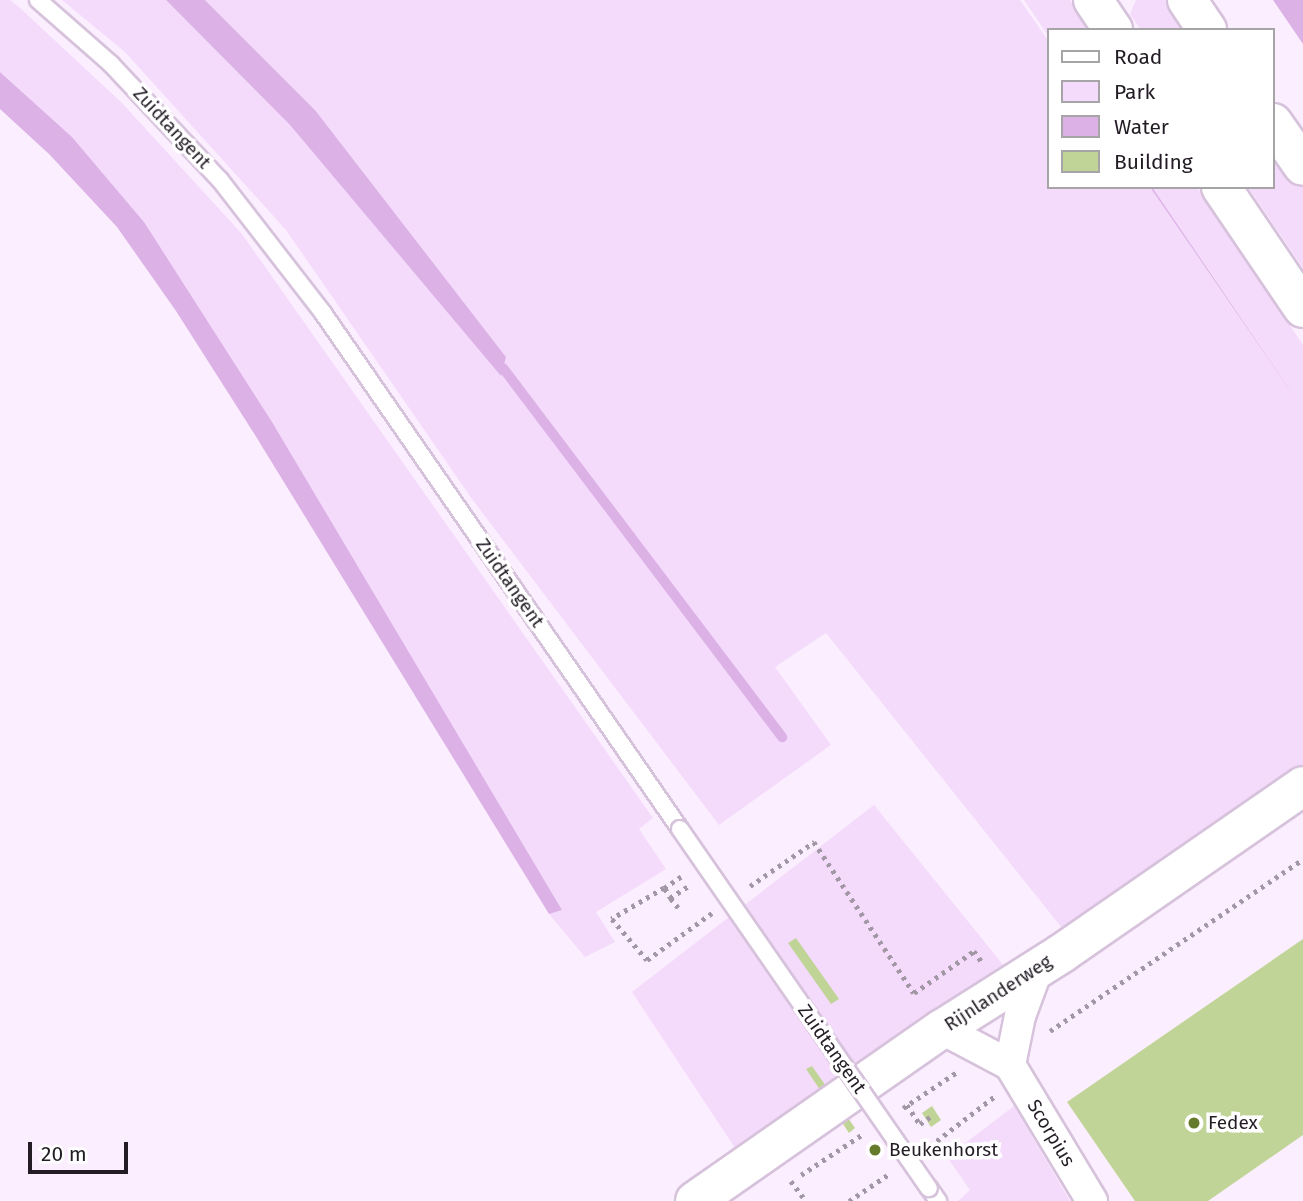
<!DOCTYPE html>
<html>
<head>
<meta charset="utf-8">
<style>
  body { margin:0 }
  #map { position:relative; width:1303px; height:1201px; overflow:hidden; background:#fbeefe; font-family:"Fira Sans",sans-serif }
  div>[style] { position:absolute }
  .green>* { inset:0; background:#f4dbfb }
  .water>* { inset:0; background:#dcb2e6 }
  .stream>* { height:10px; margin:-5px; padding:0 5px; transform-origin:5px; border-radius:5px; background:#dcb2e6 }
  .building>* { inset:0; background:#c1d497 }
  .path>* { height:4.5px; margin-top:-2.25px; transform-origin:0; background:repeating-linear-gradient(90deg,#a297a4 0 3.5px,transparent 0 8.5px) }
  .roads { filter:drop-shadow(2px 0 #d7c2dc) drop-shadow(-2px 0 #d7c2dc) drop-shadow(0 2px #d7c2dc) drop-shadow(0 -2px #d7c2dc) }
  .lane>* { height:16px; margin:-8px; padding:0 8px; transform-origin:8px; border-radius:8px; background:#fff }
  .street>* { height:30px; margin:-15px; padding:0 15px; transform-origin:15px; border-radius:15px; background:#fff }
  .secondary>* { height:38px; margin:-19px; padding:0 19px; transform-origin:19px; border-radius:19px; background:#fff }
  .bridges { filter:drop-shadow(2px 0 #d7c2dc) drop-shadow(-2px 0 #d7c2dc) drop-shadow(0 2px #d7c2dc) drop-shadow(0 -2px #d7c2dc) }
  .lane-bridge>* { height:16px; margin:-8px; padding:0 8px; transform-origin:8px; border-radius:8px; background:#fff }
  .dots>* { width:19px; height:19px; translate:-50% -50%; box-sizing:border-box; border:4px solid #fff; border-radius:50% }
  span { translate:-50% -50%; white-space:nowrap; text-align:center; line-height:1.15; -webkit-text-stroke:7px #fff; paint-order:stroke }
  .street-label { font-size:19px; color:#231c25 }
  .poi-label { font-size:19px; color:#231c25 }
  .left { translate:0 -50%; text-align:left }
  .legend { position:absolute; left:1047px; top:28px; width:228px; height:161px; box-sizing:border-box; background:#fff; border:2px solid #a7a4a8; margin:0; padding:9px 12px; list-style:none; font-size:21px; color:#231c25 }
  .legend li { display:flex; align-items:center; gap:14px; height:35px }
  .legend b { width:35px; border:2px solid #a7a4a8 }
  .scale { position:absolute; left:28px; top:1142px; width:100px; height:32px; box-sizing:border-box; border:4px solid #231c25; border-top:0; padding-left:9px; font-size:21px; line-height:24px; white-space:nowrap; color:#231c25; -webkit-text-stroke:5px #fff; paint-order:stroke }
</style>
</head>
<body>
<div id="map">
  <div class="green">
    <i style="clip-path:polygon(0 0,10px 0,20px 8px,121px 102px,242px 234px,653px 818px,639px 829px,666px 869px,596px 912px,615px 942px,585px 957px,549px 914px,562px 910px,144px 222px,72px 137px,0 72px)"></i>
    <i style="clip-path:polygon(62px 0,166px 0,290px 125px,501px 375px,506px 357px,315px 110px,205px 0,1020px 0,1049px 42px,1049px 187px,1150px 187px,1280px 374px,1152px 187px,1197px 187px,1303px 345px,1303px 764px,1062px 928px,826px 633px,775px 667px,831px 745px,719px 825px,472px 499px,286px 230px,125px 52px)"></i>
    <i style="clip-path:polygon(1024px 0,1070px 0,1090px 30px,1049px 30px,1049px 37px)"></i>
    <i style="clip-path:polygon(1136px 0,1171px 0,1192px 30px,1141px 30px,1130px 14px)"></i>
    <i style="clip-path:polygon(1273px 145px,1303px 187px,1303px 268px,1248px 187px,1273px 187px)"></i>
    <i style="clip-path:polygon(874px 805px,1004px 966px,735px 1148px,632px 992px)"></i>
    <i style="clip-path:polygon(1014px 1106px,1070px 1201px,958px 1201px,970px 1190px,947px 1157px)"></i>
  </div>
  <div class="water">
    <i style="clip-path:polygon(166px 0,205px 0,315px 110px,506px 357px,501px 376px,290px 125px)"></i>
    <i style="clip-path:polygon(1273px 0,1303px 0,1303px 44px)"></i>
    <i style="clip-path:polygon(0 72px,72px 137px,144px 222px,272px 422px,562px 910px,549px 914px,255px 435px,176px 311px,117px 227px,49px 154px,0 109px)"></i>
    <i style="clip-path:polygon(1150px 187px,1152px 187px,1303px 409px)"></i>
  </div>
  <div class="stream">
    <i style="left:503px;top:368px;width:463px;rotate:52.9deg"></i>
  </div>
  <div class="building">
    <i style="clip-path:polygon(796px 938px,839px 999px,831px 1004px,788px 943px)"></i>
    <i style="clip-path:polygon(1303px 939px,1303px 1135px,1208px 1201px,1135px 1201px,1067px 1102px)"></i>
    <i style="clip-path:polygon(812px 1066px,855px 1128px,849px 1133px,806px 1069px)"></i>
    <i style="clip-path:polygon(932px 1106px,941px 1120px,931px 1127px,922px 1113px)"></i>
  </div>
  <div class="path">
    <i style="left:750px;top:886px;width:78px;rotate:-34.5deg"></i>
    <i style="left:814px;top:842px;width:181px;rotate:56.5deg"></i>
    <i style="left:914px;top:993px;width:73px;rotate:-35deg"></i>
    <i style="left:974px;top:951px;width:14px;rotate:54deg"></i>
    <i style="left:664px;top:888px;width:61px;rotate:149.2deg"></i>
    <i style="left:612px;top:919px;width:54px;rotate:49.5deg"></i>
    <i style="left:647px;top:960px;width:80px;rotate:-35.9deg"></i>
    <i style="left:671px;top:899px;width:13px;rotate:-122deg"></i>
    <i style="left:664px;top:888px;width:23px;rotate:-34deg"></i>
    <i style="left:678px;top:908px;width:13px;rotate:-129deg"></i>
    <i style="left:670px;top:898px;width:24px;rotate:-33deg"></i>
    <i style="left:1050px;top:1031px;width:306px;rotate:-34.2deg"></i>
    <i style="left:907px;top:1105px;width:23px;rotate:56deg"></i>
    <i style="left:920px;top:1124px;width:12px;rotate:-35deg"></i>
    <i style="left:903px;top:1108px;width:65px;rotate:-33.7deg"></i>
    <i style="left:930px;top:1146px;width:82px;rotate:-37.6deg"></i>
    <i style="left:801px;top:1175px;width:74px;rotate:-33.5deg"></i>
    <i style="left:791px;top:1181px;width:25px;rotate:53deg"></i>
    <i style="left:849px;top:1201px;width:48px;rotate:-34deg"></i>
  </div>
  <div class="roads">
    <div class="lane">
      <i style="left:38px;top:0;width:97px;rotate:41.2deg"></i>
      <i style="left:111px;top:64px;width:159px;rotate:46.8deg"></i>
      <i style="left:220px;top:180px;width:168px;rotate:52.2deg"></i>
      <i style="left:323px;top:313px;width:627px;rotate:55.32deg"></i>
      <i style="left:929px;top:1188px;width:16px;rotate:55deg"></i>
    </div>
    <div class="street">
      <i style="left:942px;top:1029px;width:77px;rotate:27.9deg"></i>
      <i style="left:1010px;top:1065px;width:159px;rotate:58.9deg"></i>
      <i style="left:1010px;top:1065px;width:50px;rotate:-78.5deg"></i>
      <i style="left:1020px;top:1016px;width:52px;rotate:-69.8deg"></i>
    </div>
    <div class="secondary">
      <i style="left:1093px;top:0;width:36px;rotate:56deg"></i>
      <i style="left:1187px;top:0;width:36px;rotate:56deg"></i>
      <i style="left:1273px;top:123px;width:52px;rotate:55.1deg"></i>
      <i style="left:1221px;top:187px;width:146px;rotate:55.9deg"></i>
      <i style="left:695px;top:1201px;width:301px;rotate:-34.9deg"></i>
      <i style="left:942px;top:1029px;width:142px;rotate:-32.3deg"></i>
      <i style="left:1062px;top:953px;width:293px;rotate:-34.7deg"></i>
    </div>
  </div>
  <div class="bridges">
    <div class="lane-bridge">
      <i style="left:680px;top:829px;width:437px;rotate:55.3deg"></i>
    </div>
  </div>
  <div class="dots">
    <i style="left:1194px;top:1123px;background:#657a2a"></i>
    <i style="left:875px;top:1150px;background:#657a2a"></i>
  </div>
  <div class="street-label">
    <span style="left:172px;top:128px;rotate:47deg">Zuidtangent</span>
    <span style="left:510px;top:583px;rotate:55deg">Zuidtangent</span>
    <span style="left:998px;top:993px;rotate:-33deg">Rijnlanderweg</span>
    <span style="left:832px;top:1049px;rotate:55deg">Zuidtangent</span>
    <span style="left:1051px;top:1133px;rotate:59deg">Scorpius</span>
  </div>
  <div class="poi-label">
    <span class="left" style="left:1208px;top:1123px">Fedex</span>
    <span class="left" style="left:889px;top:1150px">Beukenhorst</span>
  </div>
  <ul class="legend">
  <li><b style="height:9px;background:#fff"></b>Road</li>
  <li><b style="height:19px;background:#f4dbfb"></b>Park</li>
  <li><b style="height:19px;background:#dcb2e6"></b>Water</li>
  <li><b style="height:19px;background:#c1d497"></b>Building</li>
  </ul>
  <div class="scale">20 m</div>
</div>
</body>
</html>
